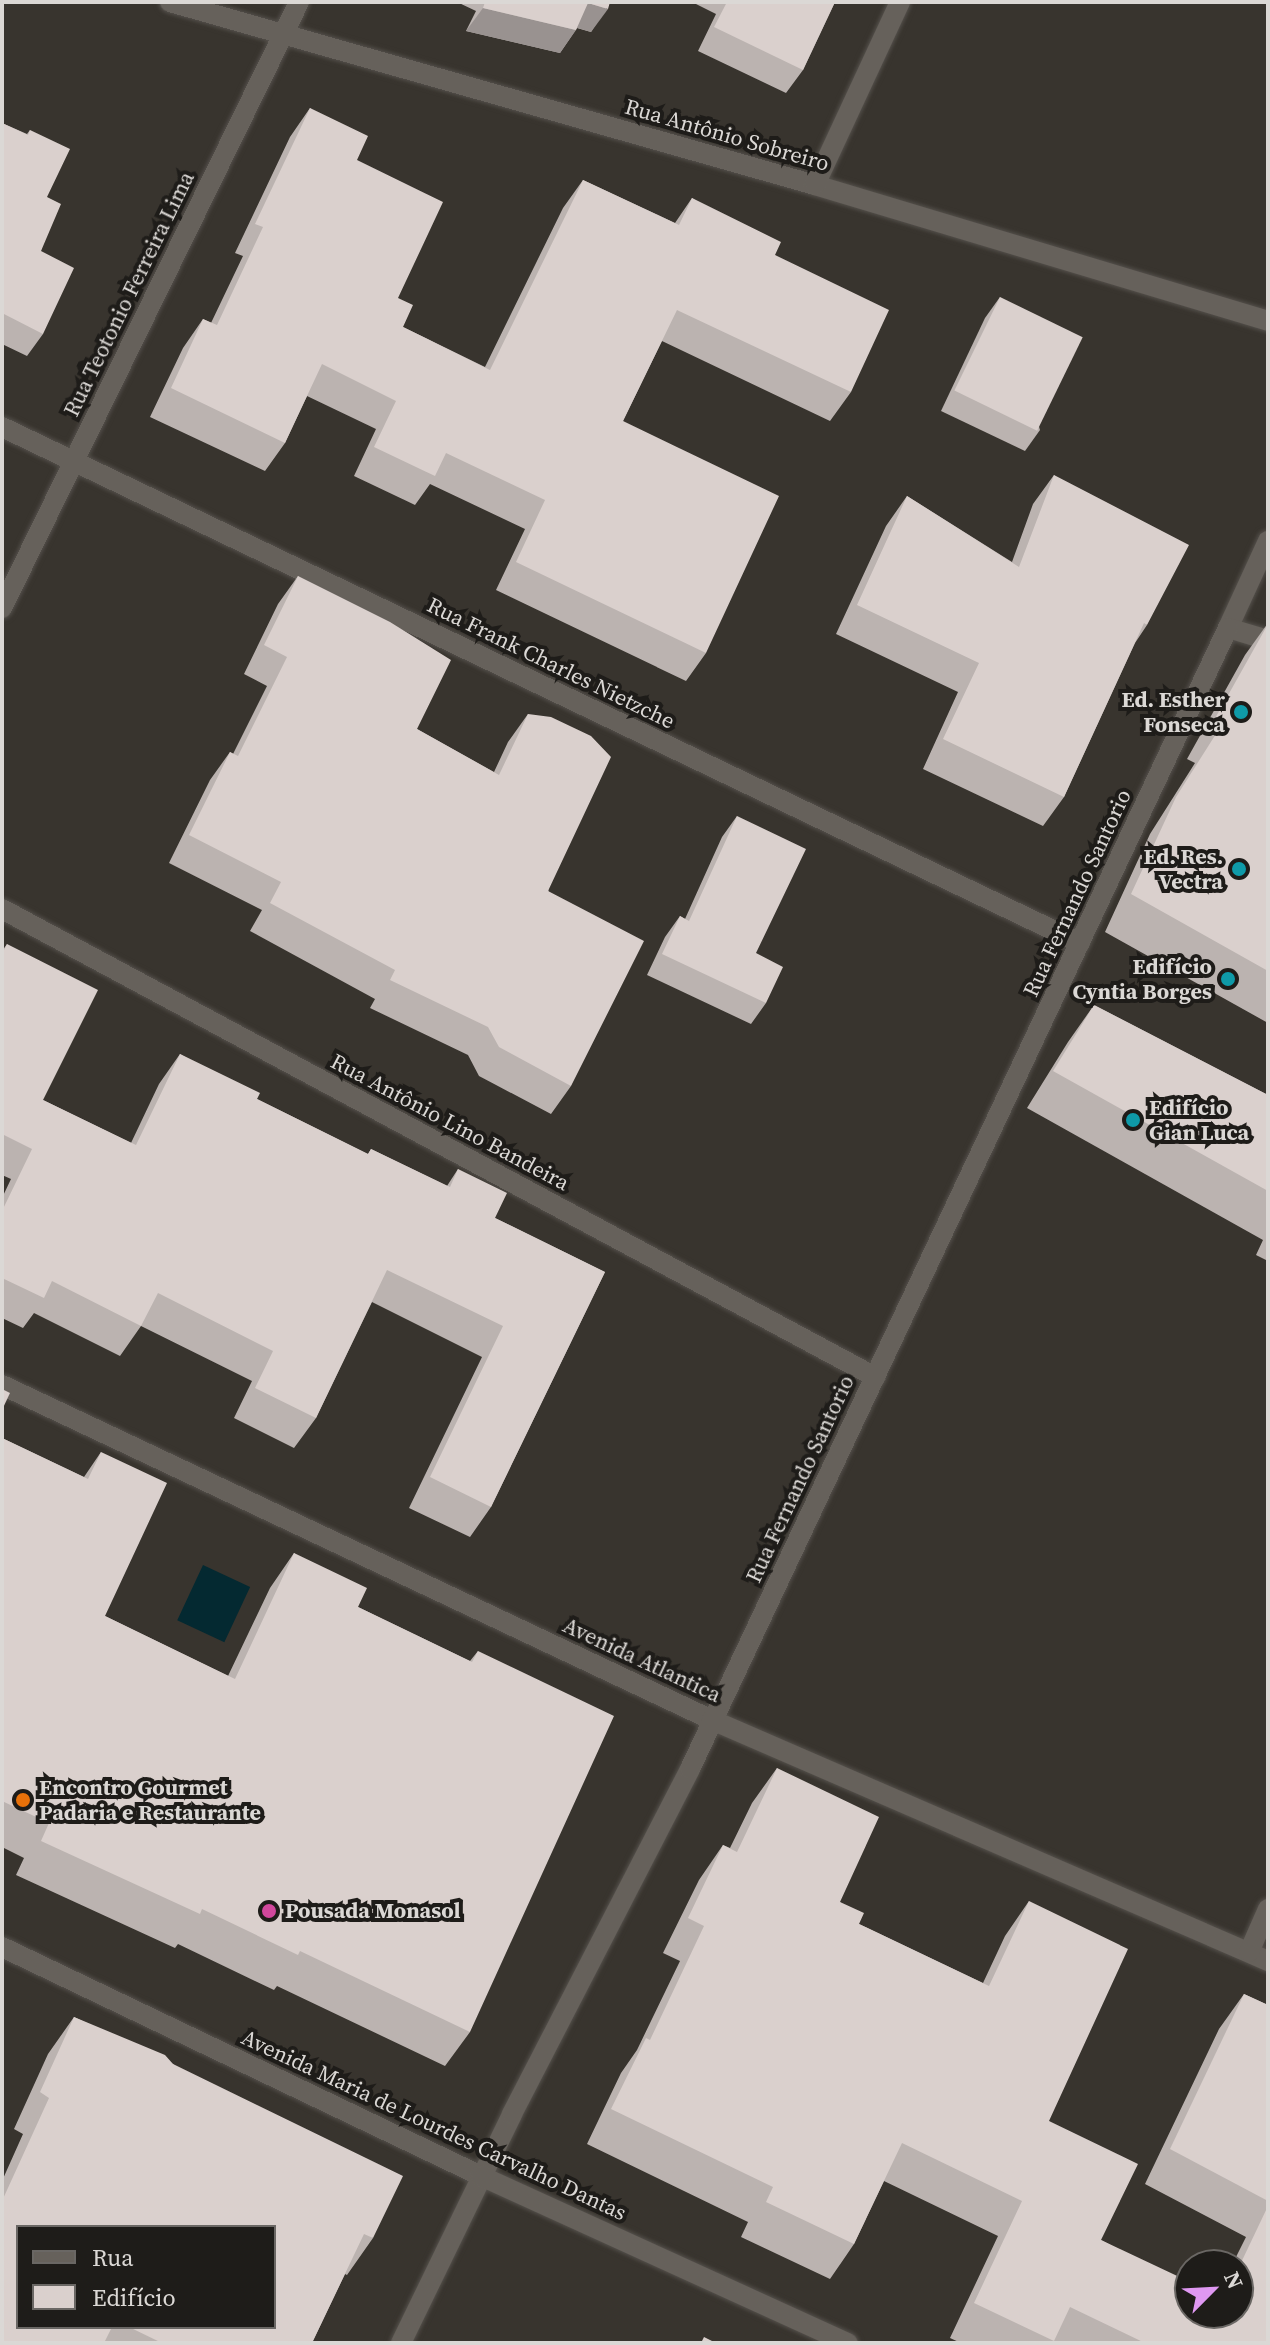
<!DOCTYPE html>
<html>
<head>
<meta charset="utf-8">
<style>
	body { margin:0 }
	#map { position:relative; width:1270px; height:2345px; overflow:hidden; background:#38342e; font-family:"Source Serif 4",serif }
	div>[style] { position:absolute }
	.water>* { inset:0; background:#042931; transform-origin:0 0 }
	.roads { filter:drop-shadow(0 0 2px #54504b) drop-shadow(0 0 2px #54504b) }
	.minor>* { height:20px; margin:-10px; padding:0 10px; transform-origin:10px; border-radius:10px; background:#66615b }
	.tertiary>* { height:20px; margin:-10px; padding:0 10px; transform-origin:10px; border-radius:10px; background:#66615b }
	.wall>* { inset:0; background:#bbb3b0 }
	.shaded-wall>* { inset:0; background:#999290 }
	.building>* { inset:0; background:#dad0cd; transform-origin:0 0 }
	.dots>* { width:22px; height:22px; translate:-50% -50%; box-sizing:border-box; border:4px solid #1e1c19; border-radius:50% }
	span { translate:-50% -50%; white-space:nowrap; text-align:center; line-height:1.15; -webkit-text-stroke:8px #1e1c19; paint-order:stroke }
	.street-label { font-size:22px; color:#dbd8d5 }
	.poi-label { font-size:22px; color:#dbd8d5; font-weight:700 }
	.right { translate:-100% -50%; text-align:right }
	.left { translate:0 -50%; text-align:left }
	.frame { position:absolute; inset:0; border:4px solid #dbd8d5; pointer-events:none }
	.legend { position:absolute; left:16px; top:2225px; width:260px; height:104px; box-sizing:border-box; background:#1e1c19; border:2px solid #6a6764; margin:0; padding:10px 14px; list-style:none; font-size:24px; color:#dbd8d5 }
	.legend li { display:flex; align-items:center; gap:16px; height:40px }
	.legend b { width:40px; border:2px solid #6a6764 }
	.north { position:absolute; left:1174px; top:2249px; width:80px; height:80px; box-sizing:border-box; background:#1e1c19; border:2px solid #6a6764; border-radius:50%; rotate:66deg; font-size:22px; font-weight:700; line-height:32px; text-align:center; color:#dbd8d5 }
	.north::after { content:''; display:block; margin:auto; width:28px; height:36px; background:#df98f2; clip-path:polygon(50% 0,100% 100%,50% 72%,0 100%) }
</style>
</head>
<body>
<div id="map">
	<div class="water">
		<i style="left:203px;top:1565px;width:52px;height:61px;rotate:25deg"></i>
	</div>
	<div class="roads">
		<div class="minor">
			<i style="left:170px;top:2px;width:670px;rotate:15.84deg"></i>
			<i style="left:815px;top:185px;width:473px;rotate:16.7deg"></i>
			<i style="left:815px;top:185px;width:202px;rotate:-65.1deg"></i>
			<i style="left:2px;top:427px;width:1195px;rotate:25.58deg"></i>
			<i style="left:1268px;top:541px;width:96px;rotate:114.7deg"></i>
			<i style="left:1228px;top:628px;width:42px;rotate:16.7deg"></i>
			<i style="left:2px;top:608px;width:675px;rotate:-63.89deg"></i>
			<i style="left:2px;top:909px;width:991px;rotate:28.19deg"></i>
			<i style="left:2px;top:1385px;width:785px;rotate:25.26deg"></i>
			<i style="left:712px;top:1720px;width:606px;rotate:23.43deg"></i>
			<i style="left:1249px;top:1952px;width:47px;rotate:-66.2deg"></i>
			<i style="left:401px;top:2343px;width:254px;rotate:-64.1deg"></i>
			<i style="left:512px;top:2114px;width:388px;rotate:-62.7deg"></i>
			<i style="left:690px;top:1769px;width:1261px;rotate:-64.76deg"></i>
		</div>
		<div class="tertiary">
			<i style="left:2px;top:1947px;width:531px;rotate:25.55deg"></i>
			<i style="left:481px;top:2176px;width:403px;rotate:24.5deg"></i>
		</div>
	</div>
	<div class="wall">
		<i style="clip-path:polygon(457px 2px,610px 2px,591px 32px,577px 28px,560px 53px,466px 31px,476px 11px)"></i>
		<i style="clip-path:polygon(692px 2px,835px 2px,803px 70px,786px 93px,698px 51px,716px 14px)"></i>
		<i style="clip-path:polygon(310px 108px,357px 160px,398px 298px,403px 327px,485px 367px,563px 208px,583px 180px,675px 223px,692px 198px,775px 255px,851px 392px,830px 421px,662px 341px,623px 421px,706px 653px,686px 681px,496px 590px,525px 529px,430px 484px,415px 505px,354px 476px,376px 429px,307px 396px,285px 443px,265px 471px,150px 417px,183px 348px,203px 319px,211px 323px,243px 256px,235px 253px,290px 137px)"></i>
		<i style="clip-path:polygon(2px 123px,27px 134px,30px 130px,47px 197px,41px 251px,43px 334px,27px 356px,2px 344px)"></i>
		<i style="clip-path:polygon(1000px 297px,1040px 430px,1025px 451px,941px 411px,985px 318px)"></i>
		<i style="clip-path:polygon(1054px 475px,1147px 625px,1135px 643px,1064px 797px,1043px 826px,923px 769px,958px 692px,836px 634px,886px 526px,907px 496px,1012px 562px,1033px 504px)"></i>
		<i style="clip-path:polygon(298px 576px,417px 729px,494px 772px,508px 742px,528px 714px,571px 1086px,551px 1114px,479px 1076px,468px 1055px,370px 1008px,375px 999px,250px 931px,262px 910px,169px 863px,210px 780px,230px 752px,233px 754px,267px 686px,244px 674px,278px 604px)"></i>
		<i style="clip-path:polygon(1268px 623px,1268px 1023px,1105px 932px,1150px 834px,1195px 763px,1187px 759px,1245px 655px)"></i>
		<i style="clip-path:polygon(737px 816px,756px 953px,766px 1003px,751px 1024px,647px 975px,665px 937px,680px 916px,685px 919px,722px 837px)"></i>
		<i style="clip-path:polygon(7px 944px,43px 1100px,131px 1143px,159px 1084px,180px 1054px,257px 1099px,368px 1154px,371px 1149px,447px 1186px,458px 1169px,495px 1218px,605px 1272px,491px 1507px,470px 1537px,409px 1508px,482px 1357px,372px 1302px,316px 1418px,294px 1448px,234px 1418px,252px 1381px,141px 1326px,120px 1356px,34px 1313px,23px 1328px,2px 1318px,2px 1198px,11px 1179px,2px 1175px,2px 951px)"></i>
		<i style="clip-path:polygon(1094px 1005px,1268px 1095px,1268px 1261px,1256px 1255px,1263px 1240px,1027px 1108px,1068px 1042px)"></i>
		<i style="clip-path:polygon(2px 1438px,84px 1477px,101px 1452px,105px 1616px,228px 1676px,270px 1588px,294px 1553px,358px 1607px,470px 1661px,478px 1651px,470px 2032px,445px 2066px,277px 1986px,274px 1990px,178px 1944px,175px 1948px,16px 1875px,24px 1858px,2px 1847px)"></i>
		<i style="clip-path:polygon(777px 1768px,840px 1902px,859px 1924px,983px 1983px,1005px 1936px,1029px 1901px,1049px 2121px,1101px 2240px,1238px 2313px,1238px 2265px,1232px 2265px,1246px 2237px,1145px 2184px,1219px 2029px,1244px 1994px,1268px 2005px,1268px 2343px,961px 2343px,950px 2338px,998px 2236px,884px 2181px,854px 2244px,830px 2279px,741px 2237px,748px 2222px,587px 2144px,621px 2073px,637px 2050px,680px 1961px,663px 1953px,699px 1880px,723px 1845px,730px 1848px,752px 1803px)"></i>
		<i style="clip-path:polygon(evenodd,74px 2017px,173px 2064px,373px 2238px,347px 2275px,345px 2274px,312px 2343px,2px 2343px,2px 2181px,23px 2134px,14px 2129px,48px 2054px,74px 2017px,274px 2227px,274px 2327px,18px 2327px,274px 2227px)"></i>
	</div>
	<div class="shaded-wall">
		<i style="clip-path:polygon(588px 3px,608px 9px,591px 32px,571px 26px)"></i>
		<i style="clip-path:polygon(483px 8px,576px 30px,560px 53px,466px 31px)"></i>
	</div>
	<div class="building">
		<i style="clip-path:polygon(485px 2px,610px 2px,608px 9px,588px 3px,576px 30px,483px 8px)"></i>
		<i style="clip-path:polygon(727px 2px,835px 2px,803px 70px,714px 27px)"></i>
		<i style="clip-path:polygon(310px 108px,368px 136px,357px 160px,443px 202px,398px 298px,413px 305px,403px 327px,490px 370px,583px 180px,679px 225px,692px 198px,781px 242px,775px 255px,889px 310px,851px 392px,677px 310px,623px 421px,779px 496px,706px 653px,516px 562px,545px 500px,446px 453px,435px 476px,374px 447px,396px 401px,322px 364px,285px 443px,171px 388px,203px 319px,217px 325px,263px 227px,255px 224px)"></i>
		<i style="clip-path:polygon(2px 123px,28px 135px,30px 130px,70px 149px,47px 197px,61px 204px,41px 251px,74px 268px,43px 334px,2px 313px)"></i>
		<i style="left:1000px;top:297px;width:92px;height:104px;rotate:26deg"></i>
		<i style="clip-path:polygon(1054px 475px,1189px 545px,1147px 625px,1144px 623px,1064px 797px,943px 739px,979px 663px,857px 605px,907px 496px,1019px 567px)"></i>
		<i style="clip-path:polygon(298px 576px,390px 622px,451px 660px,417px 729px,499px 775px,528px 714px,551px 717px,591px 736px,611px 757px,548px 891px,644px 941px,571px 1086px,499px 1047px,488px 1027px,390px 980px,395px 970px,270px 903px,281px 882px,189px 835px,230px 752px,238px 756px,287px 657px,264px 645px)"></i>
		<i style="clip-path:polygon(1268px 624px,1268px 971px,1131px 894px,1176px 797px,1221px 726px,1213px 722px)"></i>
		<i style="clip-path:polygon(737px 816px,806px 849px,756px 953px,783px 967px,766px 1003px,662px 954px,680px 916px,689px 921px)"></i>
		<i style="clip-path:polygon(7px 944px,98px 990px,43px 1100px,136px 1145px,180px 1054px,260px 1093px,257px 1099px,368px 1154px,371px 1149px,450px 1187px,458px 1169px,507px 1193px,495px 1218px,605px 1272px,491px 1507px,430px 1477px,503px 1326px,387px 1270px,316px 1418px,255px 1388px,273px 1351px,158px 1293px,141px 1326px,52px 1281px,44px 1298px,2px 1278px,2px 1211px,32px 1149px,2px 1134px,2px 954px)"></i>
		<i style="clip-path:polygon(1094px 1005px,1268px 1095px,1268px 1191px,1053px 1071px)"></i>
		<i style="clip-path:polygon(2px 1389px,10px 1393px,2px 1410px)"></i>
		<i style="clip-path:polygon(2px 1438px,88px 1479px,101px 1452px,167px 1483px,105px 1616px,235px 1679px,294px 1553px,367px 1588px,358px 1607px,472px 1662px,478px 1651px,614px 1716px,470px 2032px,300px 1951px,298px 1955px,202px 1909px,200px 1914px,41px 1841px,49px 1823px,2px 1801px)"></i>
		<i style="clip-path:polygon(777px 1768px,879px 1817px,840px 1902px,864px 1913px,859px 1924px,989px 1986px,1029px 1901px,1128px 1949px,1049px 2121px,1138px 2164px,1101px 2240px,1190px 2282px,1190px 2313px,1238px 2313px,1238px 2269px,1268px 2206px,1268px 2343px,1145px 2343px,1070px 2307px,1054px 2341px,974px 2303px,1022px 2201px,902px 2143px,854px 2244px,766px 2202px,773px 2187px,611px 2109px,646px 2038px,650px 2040px,704px 1926px,688px 1918px,723px 1845px,737px 1852px)"></i>
		<i style="clip-path:polygon(1244px 1994px,1268px 2005px,1268px 2201px,1170px 2149px)"></i>
		<i style="clip-path:polygon(74px 2017px,165px 2055px,173px 2064px,403px 2176px,373px 2238px,364px 2234px,312px 2343px,162px 2343px,129px 2327px,274px 2327px,274px 2227px,18px 2227px,18px 2327px,112px 2327px,104px 2343px,2px 2343px,2px 2201px,49px 2098px,40px 2092px)"></i>
		<i style="clip-path:polygon(704px 2337px,716px 2343px,701px 2343px)"></i>
	</div>
	<div class="dots">
		<i style="left:1241px;top:712px;background:#0f9aa8"></i>
		<i style="left:1239px;top:869px;background:#0f9aa8"></i>
		<i style="left:1228px;top:979px;background:#0f9aa8"></i>
		<i style="left:1133px;top:1120px;background:#0f9aa8"></i>
		<i style="left:23px;top:1800px;background:#e8710a"></i>
		<i style="left:269px;top:1911px;background:#d1479c"></i>
	</div>
	<div class="street-label">
		<span style="left:727px;top:135px;rotate:16deg">Rua Antônio Sobreiro</span>
		<span style="left:129px;top:294px;rotate:-64deg">Rua Teotonio Ferreira Lima</span>
		<span style="left:551px;top:663px;rotate:26deg">Rua Frank Charles Nietzche</span>
		<span style="left:1077px;top:893px;rotate:-65deg">Rua Fernando Santorio</span>
		<span style="left:450px;top:1122px;rotate:28deg">Rua Antônio Lino Bandeira</span>
		<span style="left:800px;top:1479px;rotate:-65deg">Rua Fernando Santorio</span>
		<span style="left:642px;top:1660px;rotate:25deg">Avenida Atlantica</span>
		<span style="left:434px;top:2125px;rotate:25deg">Avenida Maria de Lourdes Carvalho Dantas</span>
	</div>
	<div class="poi-label">
		<span class="right" style="left:1225px;top:712px">Ed. Esther<br>Fonseca</span>
		<span class="right" style="left:1223px;top:869px">Ed. Res.<br>Vectra</span>
		<span class="right" style="left:1212px;top:979px">Edifício<br>Cyntia Borges</span>
		<span class="left" style="left:1149px;top:1120px">Edifício<br>Gian Luca</span>
		<span class="left" style="left:39px;top:1800px">Encontro Gourmet<br>Padaria e Restaurante</span>
		<span class="left" style="left:285px;top:1911px">Pousada Monasol</span>
	</div>
	<div class="frame"></div>
	<ul class="legend">
	<li><b style="height:10px;background:#66615b"></b>Rua</li>
	<li><b style="height:22px;background:#dad0cd"></b>Edifício</li>
	</ul>
	<div class="north">N</div>
</div>
</body>
</html>
